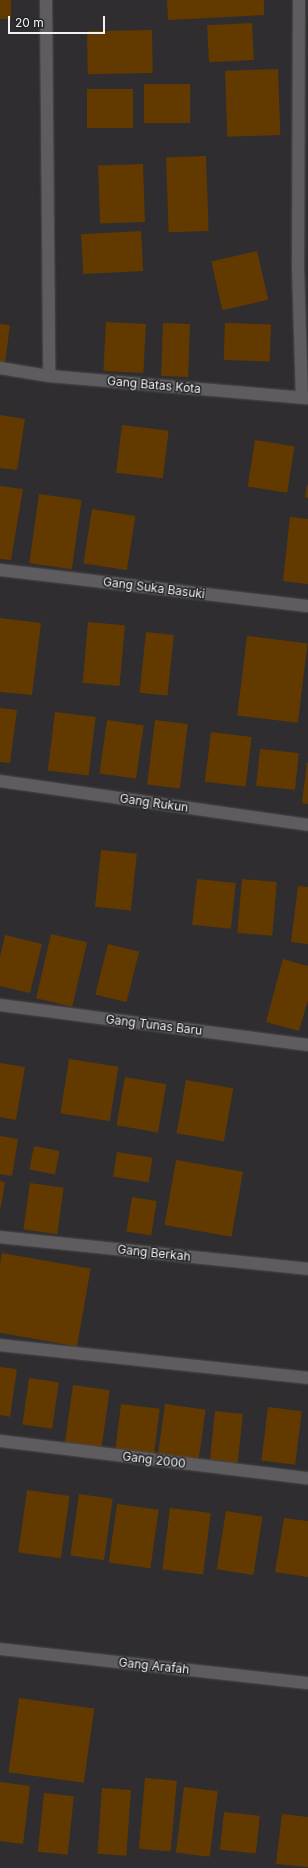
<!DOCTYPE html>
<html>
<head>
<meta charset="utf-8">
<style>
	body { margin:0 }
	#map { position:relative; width:308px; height:1868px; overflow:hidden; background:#2f2d2f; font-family:Inter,sans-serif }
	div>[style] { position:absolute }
	.building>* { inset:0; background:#623a00; transform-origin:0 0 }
	.roads { filter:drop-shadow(0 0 1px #4c4b4c) drop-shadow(0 0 1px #4c4b4c) }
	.street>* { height:12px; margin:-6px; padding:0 6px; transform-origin:6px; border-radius:6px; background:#5e5c5f }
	span { translate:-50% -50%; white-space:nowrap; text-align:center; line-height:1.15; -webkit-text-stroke:3px #252426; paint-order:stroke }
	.street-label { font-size:12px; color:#f2f1f2 }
	.scale { position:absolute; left:8px; top:16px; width:97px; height:18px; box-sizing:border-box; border:2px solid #f2f1f2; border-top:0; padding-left:5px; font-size:12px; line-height:14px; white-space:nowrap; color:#f2f1f2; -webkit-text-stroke:3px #252426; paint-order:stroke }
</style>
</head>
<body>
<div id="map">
	<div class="building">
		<i style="left:0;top:0;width:11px;height:19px"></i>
		<i style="clip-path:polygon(167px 0,264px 0,264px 15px,168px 20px)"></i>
		<i style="left:252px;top:23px;width:37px;height:45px;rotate:87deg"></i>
		<i style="left:152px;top:30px;width:43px;height:65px;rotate:89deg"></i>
		<i style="left:278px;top:69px;width:66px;height:53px;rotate:88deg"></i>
		<i style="left:144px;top:84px;width:46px;height:39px"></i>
		<i style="left:133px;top:89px;width:39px;height:46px;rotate:90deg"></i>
		<i style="left:206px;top:156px;width:75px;height:40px;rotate:88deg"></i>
		<i style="left:143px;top:164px;width:58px;height:45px;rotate:88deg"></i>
		<i style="left:141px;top:231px;width:40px;height:60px;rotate:87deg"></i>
		<i style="left:257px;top:251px;width:50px;height:47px;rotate:77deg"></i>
		<i style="left:106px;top:322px;width:40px;height:49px;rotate:3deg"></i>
		<i style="left:163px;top:323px;width:27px;height:53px;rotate:2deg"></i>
		<i style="left:225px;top:323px;width:46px;height:37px;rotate:2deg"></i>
		<i style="clip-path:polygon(0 324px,10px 325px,5px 363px,0 363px)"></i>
		<i style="clip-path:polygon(0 415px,25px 419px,17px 470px,0 468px)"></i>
		<i style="left:122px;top:425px;width:47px;height:48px;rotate:7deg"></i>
		<i style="left:255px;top:440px;width:40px;height:47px;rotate:9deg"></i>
		<i style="clip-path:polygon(307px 485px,308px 485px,308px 498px,305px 497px)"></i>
		<i style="clip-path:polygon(0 486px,23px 489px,11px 560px,0 559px)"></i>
		<i style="left:39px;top:494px;width:43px;height:70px;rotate:8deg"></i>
		<i style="left:92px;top:509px;width:44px;height:55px;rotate:9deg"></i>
		<i style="clip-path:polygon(290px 517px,308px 519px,308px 584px,283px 581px)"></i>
		<i style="clip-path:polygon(0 618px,41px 623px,32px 695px,0 692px)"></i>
		<i style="left:88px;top:622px;width:37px;height:61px;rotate:5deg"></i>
		<i style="left:146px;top:632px;width:28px;height:61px;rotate:6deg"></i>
		<i style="left:247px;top:636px;width:61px;height:80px;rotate:7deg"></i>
		<i style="clip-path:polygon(0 708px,17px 710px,10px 763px,0 762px)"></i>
		<i style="left:55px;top:712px;width:41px;height:59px;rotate:7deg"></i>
		<i style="left:107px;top:720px;width:37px;height:54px;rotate:8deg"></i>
		<i style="left:155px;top:720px;width:33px;height:65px;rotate:7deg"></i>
		<i style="left:211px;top:732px;width:41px;height:50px;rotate:7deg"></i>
		<i style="left:260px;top:749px;width:39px;height:37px;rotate:6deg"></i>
		<i style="clip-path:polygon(307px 762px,308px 763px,308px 804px,302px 803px)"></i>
		<i style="left:101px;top:850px;width:36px;height:57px;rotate:6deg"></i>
		<i style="left:197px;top:879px;width:39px;height:46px;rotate:6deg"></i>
		<i style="left:242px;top:879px;width:35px;height:54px;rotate:5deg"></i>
		<i style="clip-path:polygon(298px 886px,308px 887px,308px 944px,291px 942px)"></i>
		<i style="left:51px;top:934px;width:37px;height:66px;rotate:13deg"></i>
		<i style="clip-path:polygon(5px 935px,42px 944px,30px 993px,0 986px,0 957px)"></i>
		<i style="left:108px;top:944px;width:32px;height:52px;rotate:14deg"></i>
		<i style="clip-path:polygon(283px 959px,308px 966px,308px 1000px,299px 1031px,266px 1022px)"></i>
		<i style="left:69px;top:1059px;width:50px;height:55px;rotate:9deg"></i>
		<i style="clip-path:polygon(0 1063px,25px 1067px,16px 1120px,0 1117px)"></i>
		<i style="left:125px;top:1077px;width:42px;height:49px;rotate:10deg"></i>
		<i style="left:186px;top:1080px;width:48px;height:54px;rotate:10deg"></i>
		<i style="clip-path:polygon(0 1136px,18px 1139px,12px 1176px,0 1174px)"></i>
		<i style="left:34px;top:1146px;width:26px;height:24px;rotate:11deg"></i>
		<i style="left:117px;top:1152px;width:36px;height:25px;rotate:9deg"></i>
		<i style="left:176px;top:1160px;width:68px;height:66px;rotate:10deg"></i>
		<i style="clip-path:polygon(0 1181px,5px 1182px,1px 1207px,0 1207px)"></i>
		<i style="left:30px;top:1183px;width:34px;height:47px;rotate:8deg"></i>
		<i style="left:132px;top:1197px;width:25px;height:35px;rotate:9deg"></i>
		<i style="left:2px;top:1253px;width:90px;height:79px;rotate:10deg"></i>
		<i style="clip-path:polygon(0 1367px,17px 1369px,10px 1417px,0 1415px)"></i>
		<i style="left:29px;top:1378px;width:30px;height:47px;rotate:8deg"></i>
		<i style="left:73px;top:1385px;width:37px;height:60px;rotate:8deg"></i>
		<i style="left:121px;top:1404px;width:39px;height:47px;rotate:7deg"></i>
		<i style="left:165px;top:1404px;width:41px;height:50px;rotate:8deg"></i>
		<i style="left:268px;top:1407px;width:34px;height:54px;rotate:7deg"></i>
		<i style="left:215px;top:1411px;width:28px;height:49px;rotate:6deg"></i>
		<i style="left:27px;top:1490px;width:43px;height:63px;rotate:8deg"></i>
		<i style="left:79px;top:1494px;width:34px;height:62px;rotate:8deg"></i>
		<i style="left:117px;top:1504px;width:42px;height:59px;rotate:8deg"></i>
		<i style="left:170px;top:1508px;width:41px;height:62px;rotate:7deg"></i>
		<i style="left:226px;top:1511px;width:37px;height:59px;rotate:9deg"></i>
		<i style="clip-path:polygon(284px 1518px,308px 1521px,308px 1577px,275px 1572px)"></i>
		<i style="left:19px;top:1698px;width:76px;height:75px;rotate:8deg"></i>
		<i style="left:145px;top:1778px;width:32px;height:71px;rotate:5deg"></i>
		<i style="clip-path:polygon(0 1782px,30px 1786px,23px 1844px,0 1841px)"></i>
		<i style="left:184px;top:1787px;width:34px;height:66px;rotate:7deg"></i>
		<i style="left:102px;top:1788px;width:29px;height:66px;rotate:4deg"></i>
		<i style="left:44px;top:1793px;width:30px;height:59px;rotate:6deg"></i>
		<i style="left:224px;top:1812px;width:36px;height:38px;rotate:6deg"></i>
		<i style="clip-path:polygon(282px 1814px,308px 1817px,308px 1867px,276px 1864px)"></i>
	</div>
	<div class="roads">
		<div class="street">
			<i style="left:46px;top:0;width:376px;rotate:89.5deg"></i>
			<i style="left:299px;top:0;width:266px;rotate:90.2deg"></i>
			<i style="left:298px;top:266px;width:131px;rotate:88.3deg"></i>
			<i style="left:0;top:368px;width:50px;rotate:9.3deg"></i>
			<i style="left:49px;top:376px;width:260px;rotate:4.9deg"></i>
			<i style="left:0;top:570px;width:310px;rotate:6.7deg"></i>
			<i style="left:0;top:781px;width:311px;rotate:8.1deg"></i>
			<i style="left:0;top:1005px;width:311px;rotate:7.4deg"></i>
			<i style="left:0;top:1237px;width:310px;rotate:5.9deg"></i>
			<i style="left:0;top:1345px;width:310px;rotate:6.1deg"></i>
			<i style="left:0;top:1441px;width:310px;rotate:6.9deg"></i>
			<i style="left:0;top:1649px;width:310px;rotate:6.3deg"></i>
		</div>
	</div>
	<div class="street-label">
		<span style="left:154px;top:385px;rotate:5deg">Gang Batas Kota</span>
		<span style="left:154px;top:588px;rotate:7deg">Gang Suka Basuki</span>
		<span style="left:154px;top:803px;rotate:8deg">Gang Rukun</span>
		<span style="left:154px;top:1025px;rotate:7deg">Gang Tunas Baru</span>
		<span style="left:154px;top:1253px;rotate:6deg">Gang Berkah</span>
		<span style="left:154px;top:1460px;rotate:7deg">Gang 2000</span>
		<span style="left:154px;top:1666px;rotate:6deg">Gang Arafah</span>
	</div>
	<div class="scale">20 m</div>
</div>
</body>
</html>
